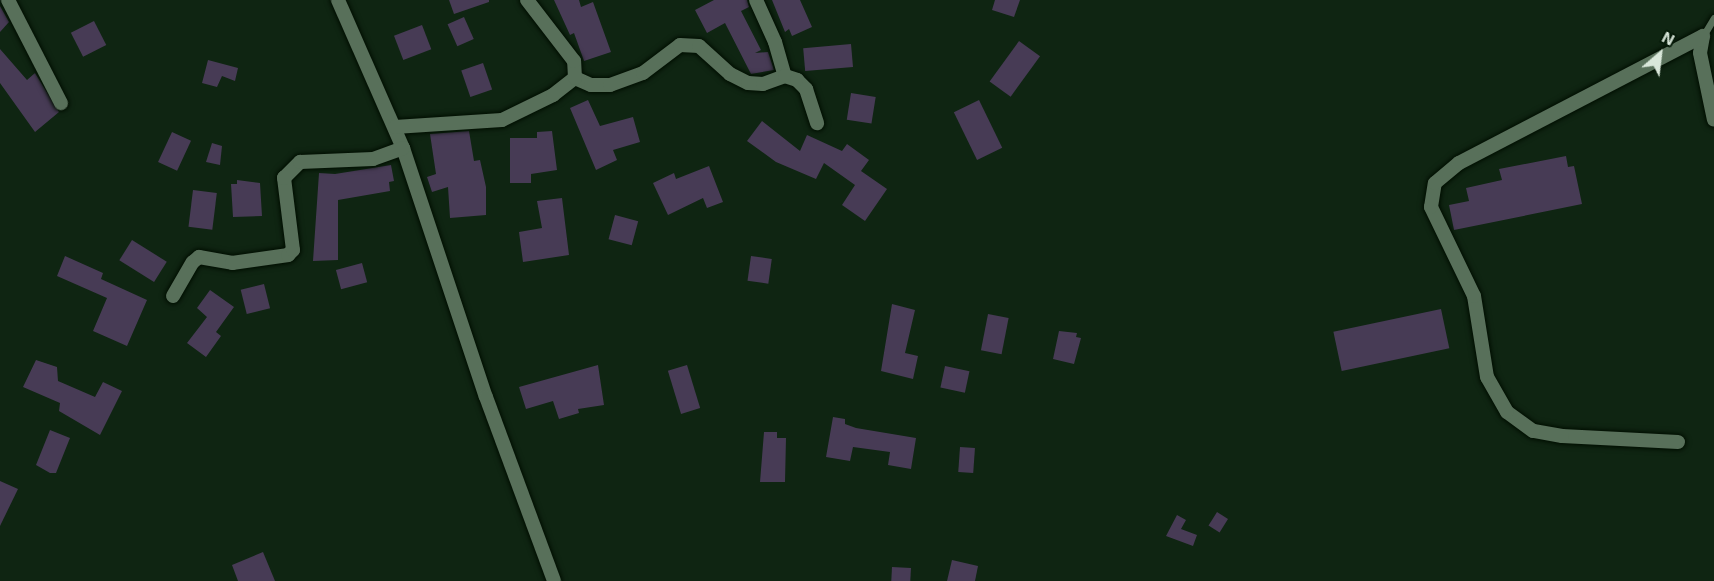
<!DOCTYPE html>
<html>
<head>
<meta charset="utf-8">
<style>
	body { margin:0 }
	#map { position:relative; width:1714px; height:581px; overflow:hidden; background:#0f2512; font-family:"Exo 2",sans-serif }
	div>[style] { position:absolute }
	.building>* { inset:0; background:#473b55; transform-origin:0 0 }
	.roads { filter:drop-shadow(0 0 2px #000e01) drop-shadow(0 0 2px #000e01) }
	.lane>* { height:7px; margin:-3.5px; padding:0 3.5px; transform-origin:3.5px; border-radius:3.5px; background:#58705a }
	.street>* { height:14px; margin:-7px; padding:0 7px; transform-origin:7px; border-radius:7px; background:#58705a }
	span { translate:-50% -50%; white-space:nowrap; text-align:center; line-height:1.15; -webkit-text-stroke:4.5px #061b09; paint-order:stroke }
	.north { position:absolute; left:1630px; top:24px; width:60px; height:60px; -webkit-text-stroke:4px #061b09; paint-order:stroke; rotate:28deg; font-size:16px; font-weight:700; line-height:24px; text-align:center; color:#d9e7da }
	.north::after { content:''; display:block; margin:auto; width:21px; height:27px; background:#d9e7da; clip-path:polygon(50% 0,100% 100%,50% 72%,0 100%) }
</style>
</head>
<body>
<div id="map">
	<div class="building">
		<i style="clip-path:polygon(449px 0,489px 0,489px 2px,454px 14px)"></i>
		<i style="clip-path:polygon(554px 0,579px 0,581px 7px,593px 2px,611px 52px,584px 61px,574px 33px,570px 35px)"></i>
		<i style="clip-path:polygon(714px 0,747px 0,749px 7px,741px 11px,761px 50px,755px 53px,768px 52px,774px 70px,751px 74px,725px 23px,707px 33px,695px 10px)"></i>
		<i style="clip-path:polygon(772px 0,800px 0,812px 27px,792px 36px,789px 29px,785px 32px)"></i>
		<i style="clip-path:polygon(995px 0,1020px 0,1014px 17px,992px 10px)"></i>
		<i style="clip-path:polygon(0 6px,9px 22px,0 32px)"></i>
		<i style="left:464px;top:17px;width:24px;height:18px;rotate:66deg"></i>
		<i style="left:94px;top:21px;width:27px;height:26px;rotate:63deg"></i>
		<i style="left:422px;top:25px;width:26px;height:30px;rotate:69deg"></i>
		<i style="left:1019px;top:41px;width:26px;height:50px;rotate:36deg"></i>
		<i style="left:851px;top:44px;width:23px;height:48px;rotate:85deg"></i>
		<i style="clip-path:polygon(0 49px,27px 80px,35px 73px,59px 112px,35px 132px,0 83px)"></i>
		<i style="clip-path:polygon(208px 60px,238px 68px,235px 81px,222px 76px,217px 87px,202px 83px)"></i>
		<i style="left:483px;top:63px;width:28px;height:23px;rotate:71deg"></i>
		<i style="left:851px;top:93px;width:25px;height:27px;rotate:9deg"></i>
		<i style="clip-path:polygon(588px 100px,600px 126px,633px 117px,640px 142px,613px 150px,617px 160px,596px 170px,570px 108px)"></i>
		<i style="left:979px;top:100px;width:53px;height:28px;rotate:64deg"></i>
		<i style="clip-path:polygon(762px 121px,800px 151px,807px 135px,842px 151px,847px 144px,869px 160px,861px 171px,887px 189px,865px 221px,842px 205px,855px 185px,824px 163px,816px 179px,776px 162px,747px 141px)"></i>
		<i style="clip-path:polygon(469px 131px,474px 161px,480px 160px,486px 187px,486px 215px,450px 218px,448px 187px,432px 192px,427px 177px,436px 174px,430px 134px)"></i>
		<i style="clip-path:polygon(552px 131px,557px 170px,531px 174px,531px 183px,510px 183px,510px 138px,537px 138px,537px 132px)"></i>
		<i style="left:172px;top:132px;width:21px;height:33px;rotate:25deg"></i>
		<i style="clip-path:polygon(212px 143px,222px 146px,220px 165px,206px 162px)"></i>
		<i style="clip-path:polygon(1566px 156px,1568px 167px,1574px 166px,1582px 204px,1454px 230px,1449px 205px,1469px 201px,1466px 188px,1502px 180px,1499px 169px)"></i>
		<i style="clip-path:polygon(391px 165px,394px 181px,389px 182px,390px 191px,338px 200px,338px 260px,313px 261px,319px 173px,335px 174px)"></i>
		<i style="clip-path:polygon(709px 166px,723px 202px,707px 208px,703px 198px,668px 215px,653px 183px,674px 173px,676px 179px)"></i>
		<i style="clip-path:polygon(237px 180px,260px 183px,262px 216px,233px 217px,231px 184px,237px 184px)"></i>
		<i style="left:193px;top:190px;width:24px;height:37px;rotate:7deg"></i>
		<i style="clip-path:polygon(562px 198px,569px 255px,523px 262px,519px 232px,542px 228px,537px 201px)"></i>
		<i style="left:615px;top:215px;width:24px;height:25px;rotate:15deg"></i>
		<i style="left:132px;top:240px;width:41px;height:24px;rotate:32deg"></i>
		<i style="clip-path:polygon(65px 256px,103px 273px,101px 279px,147px 300px,127px 346px,93px 331px,107px 298px,57px 276px)"></i>
		<i style="left:751px;top:256px;width:21px;height:25px;rotate:8deg"></i>
		<i style="left:362px;top:263px;width:20px;height:27px;rotate:75deg"></i>
		<i style="left:264px;top:284px;width:25px;height:24px;rotate:76deg"></i>
		<i style="clip-path:polygon(210px 290px,234px 307px,216px 332px,221px 336px,206px 357px,187px 343px,207px 317px,197px 308px)"></i>
		<i style="clip-path:polygon(892px 304px,915px 310px,905px 353px,918px 356px,913px 379px,881px 371px)"></i>
		<i style="left:1441px;top:309px;width:40px;height:110px;rotate:78deg"></i>
		<i style="left:988px;top:314px;width:21px;height:37px;rotate:11deg"></i>
		<i style="clip-path:polygon(1059px 331px,1077px 333px,1076px 337px,1081px 338px,1074px 364px,1053px 359px)"></i>
		<i style="clip-path:polygon(36px 360px,57px 367px,58px 381px,95px 397px,103px 382px,122px 391px,100px 435px,59px 411px,60px 403px,23px 387px)"></i>
		<i style="clip-path:polygon(598px 365px,604px 405px,578px 409px,579px 413px,559px 419px,553px 401px,526px 409px,519px 387px)"></i>
		<i style="left:687px;top:365px;width:45px;height:20px;rotate:73deg"></i>
		<i style="left:945px;top:366px;width:25px;height:22px;rotate:12deg"></i>
		<i style="clip-path:polygon(833px 417px,845px 419px,845px 424px,856px 428px,916px 438px,911px 469px,888px 465px,890px 452px,853px 447px,850px 461px,826px 457px)"></i>
		<i style="clip-path:polygon(50px 430px,70px 438px,56px 473px,50px 473px,36px 465px)"></i>
		<i style="clip-path:polygon(764px 432px,777px 432px,777px 438px,786px 438px,785px 482px,760px 482px)"></i>
		<i style="left:960px;top:447px;width:15px;height:25px;rotate:4deg"></i>
		<i style="clip-path:polygon(0 481px,18px 489px,0 526px)"></i>
		<i style="left:1217px;top:512px;width:13px;height:16px;rotate:32deg"></i>
		<i style="clip-path:polygon(1177px 515px,1186px 520px,1181px 529px,1197px 535px,1193px 546px,1166px 536px)"></i>
		<i style="clip-path:polygon(263px 552px,275px 581px,238px 581px,232px 565px)"></i>
		<i style="clip-path:polygon(952px 560px,978px 566px,975px 581px,947px 581px)"></i>
		<i style="left:892px;top:567px;width:19px;height:14px;rotate:3deg"></i>
	</div>
	<div class="roads">
		<div class="lane">
			<i style="left:1703px;top:36px;width:21px;rotate:-59deg"></i>
		</div>
		<div class="street">
			<i style="left:8px;top:0;width:116px;rotate:62.8deg"></i>
			<i style="left:338px;top:0;width:162px;rotate:66.3deg"></i>
			<i style="left:403px;top:148px;width:262px;rotate:71.6deg"></i>
			<i style="left:486px;top:397px;width:196px;rotate:69.7deg"></i>
			<i style="left:756px;top:0;width:46px;rotate:65.7deg"></i>
			<i style="left:775px;top:42px;width:35px;rotate:74deg"></i>
			<i style="left:1703px;top:36px;width:17px;rotate:100deg"></i>
			<i style="left:1700px;top:53px;width:68px;rotate:78.2deg"></i>
			<i style="left:575px;top:78px;width:17px;rotate:24deg"></i>
			<i style="left:591px;top:85px;width:19px"></i>
			<i style="left:610px;top:85px;width:35px;rotate:-20deg"></i>
			<i style="left:643px;top:73px;width:46px;rotate:-37.1deg"></i>
			<i style="left:680px;top:45px;width:19px;rotate:3deg"></i>
			<i style="left:699px;top:46px;width:42px;rotate:42.1deg"></i>
			<i style="left:730px;top:74px;width:20px;rotate:27deg"></i>
			<i style="left:748px;top:83px;width:15px;rotate:4deg"></i>
			<i style="left:763px;top:84px;width:23px;rotate:-20deg"></i>
			<i style="left:785px;top:76px;width:13px;rotate:18deg"></i>
			<i style="left:797px;top:80px;width:13px;rotate:45deg"></i>
			<i style="left:806px;top:89px;width:36px;rotate:72deg"></i>
			<i style="left:395px;top:127px;width:107px;rotate:-3.7deg"></i>
			<i style="left:502px;top:120px;width:57px;rotate:-26.1deg"></i>
			<i style="left:553px;top:95px;width:28px;rotate:-38deg"></i>
			<i style="left:575px;top:78px;width:17px;rotate:-93deg"></i>
			<i style="left:574px;top:61px;width:77px;rotate:-127.6deg"></i>
			<i style="left:173px;top:296px;width:39px;rotate:-60deg"></i>
			<i style="left:193px;top:262px;width:8px;rotate:-40deg"></i>
			<i style="left:199px;top:257px;width:34px;rotate:10deg"></i>
			<i style="left:232px;top:263px;width:57px;rotate:-8.1deg"></i>
			<i style="left:288px;top:255px;width:7px;rotate:-45deg"></i>
			<i style="left:293px;top:250px;width:73px;rotate:-97.1deg"></i>
			<i style="left:284px;top:178px;width:23px;rotate:-45deg"></i>
			<i style="left:300px;top:162px;width:73px;rotate:-2.4deg"></i>
			<i style="left:373px;top:159px;width:32px;rotate:-20deg"></i>
			<i style="left:1678px;top:442px;width:116px;rotate:-177deg"></i>
			<i style="left:1562px;top:436px;width:29px;rotate:-170deg"></i>
			<i style="left:1533px;top:431px;width:32px;rotate:-144deg"></i>
			<i style="left:1507px;top:412px;width:40px;rotate:-119.7deg"></i>
			<i style="left:1487px;top:377px;width:82px;rotate:-99.1deg"></i>
			<i style="left:1474px;top:296px;width:99px;rotate:-115.8deg"></i>
			<i style="left:1431px;top:207px;width:24px;rotate:-81deg"></i>
			<i style="left:1435px;top:183px;width:31px;rotate:-40deg"></i>
			<i style="left:1459px;top:163px;width:275px;rotate:-27.5deg"></i>
		</div>
	</div>
	<div class="north">N</div>
</div>
</body>
</html>
